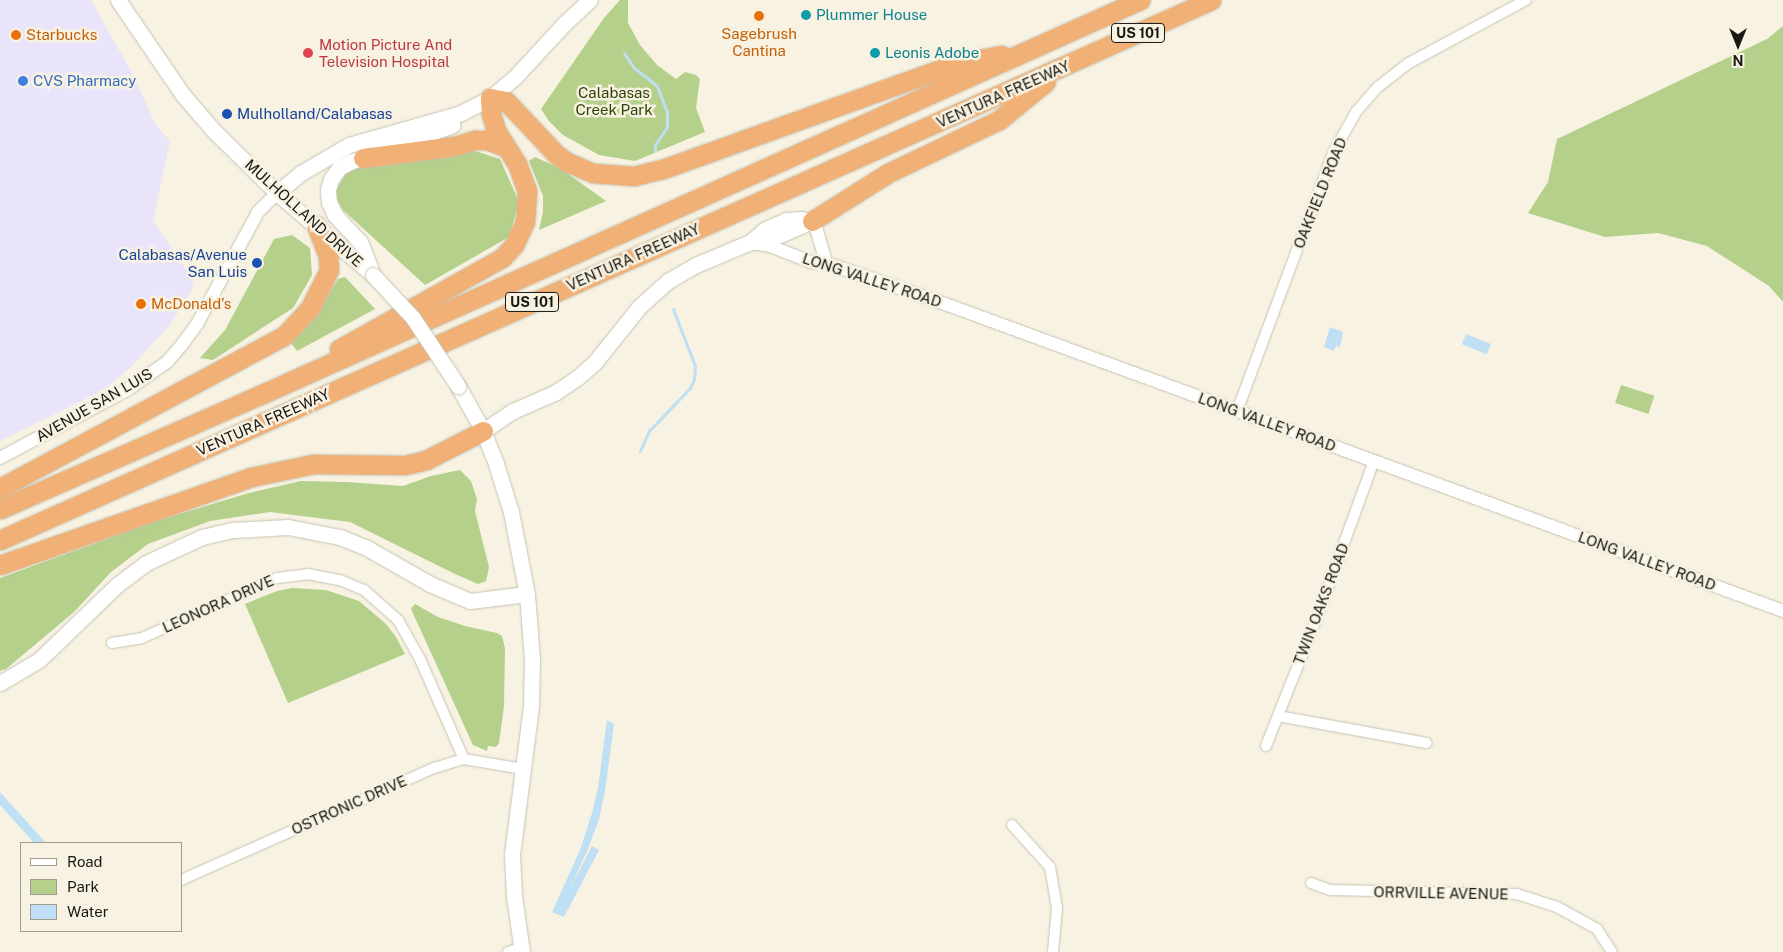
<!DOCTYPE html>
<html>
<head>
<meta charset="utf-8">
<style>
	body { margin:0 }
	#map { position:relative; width:1783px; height:952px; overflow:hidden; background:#f7f2e2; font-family:"Public Sans",sans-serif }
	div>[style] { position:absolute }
	.commercial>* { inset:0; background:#eae4fa }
	.green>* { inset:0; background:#b4d08a; transform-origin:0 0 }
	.water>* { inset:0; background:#bfdff5; transform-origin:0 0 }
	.stream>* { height:3px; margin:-1.5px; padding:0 1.5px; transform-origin:1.5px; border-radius:1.5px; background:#bfdff5 }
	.roads { filter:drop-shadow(0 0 1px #c7c3b3) drop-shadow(0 0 1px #c7c3b3) }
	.minor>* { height:10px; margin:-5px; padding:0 5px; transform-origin:5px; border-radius:5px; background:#fff }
	.tertiary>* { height:12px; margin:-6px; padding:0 6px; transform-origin:6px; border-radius:6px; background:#fff }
	.secondary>* { height:15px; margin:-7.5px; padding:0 7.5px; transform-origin:7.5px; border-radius:7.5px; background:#fff }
	.motorway>* { height:19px; margin:-9.5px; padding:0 9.5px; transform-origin:9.5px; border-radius:9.5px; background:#f1b075 }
	.bridges { filter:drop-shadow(0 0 1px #c7c3b3) drop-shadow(0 0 1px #c7c3b3) }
	.secondary-bridge>* { height:15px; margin:-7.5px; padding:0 7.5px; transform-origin:7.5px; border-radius:7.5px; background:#fff }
	.dots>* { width:14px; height:14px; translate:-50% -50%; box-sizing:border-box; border:2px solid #f7f2e2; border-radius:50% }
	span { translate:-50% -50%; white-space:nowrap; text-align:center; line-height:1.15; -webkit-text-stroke:5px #f7f2e2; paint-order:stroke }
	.shield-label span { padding:1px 4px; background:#f7f2e2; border:1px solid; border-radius:4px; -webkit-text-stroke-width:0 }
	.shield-label { font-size:14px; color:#1a1812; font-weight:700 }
	.culture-label { font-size:15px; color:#0d838f }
	.left { translate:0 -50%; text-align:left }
	.food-label { font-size:15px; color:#c56008 }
	.health-label { font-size:15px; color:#be3a42 }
	.shop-label { font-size:15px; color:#366cbe }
	.park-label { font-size:15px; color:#2f4203 }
	.street-label { font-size:15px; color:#1a1812 }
	.transit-label { font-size:15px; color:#164399 }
	.right { translate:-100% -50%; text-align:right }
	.legend { position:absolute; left:20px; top:842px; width:162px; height:90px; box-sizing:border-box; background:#f7f2e2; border:1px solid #9f9b8f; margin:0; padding:6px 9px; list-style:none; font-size:15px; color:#1a1812 }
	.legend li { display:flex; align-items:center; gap:10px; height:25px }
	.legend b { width:25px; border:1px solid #9f9b8f }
	.north { position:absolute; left:1713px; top:20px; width:50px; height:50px; -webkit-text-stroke:4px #f7f2e2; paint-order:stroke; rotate:180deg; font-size:14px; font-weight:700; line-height:20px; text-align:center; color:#1a1812 }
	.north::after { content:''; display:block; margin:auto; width:18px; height:22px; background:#1a1812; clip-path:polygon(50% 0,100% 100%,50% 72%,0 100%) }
</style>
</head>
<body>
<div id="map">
	<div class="commercial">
		<i style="clip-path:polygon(0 0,91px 0,132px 73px,156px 125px,170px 141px,153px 220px,194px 282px,190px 294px,169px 326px,132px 366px,104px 390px,0 441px)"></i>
	</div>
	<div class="green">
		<i style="clip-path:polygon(620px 0,628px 0,628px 23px,640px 45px,657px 65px,676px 79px,685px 72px,696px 75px,700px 79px,696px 108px,705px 132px,635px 161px,599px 155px,563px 135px,549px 121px,541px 109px,604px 18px)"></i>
		<i style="clip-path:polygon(1783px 26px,1783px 302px,1769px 286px,1707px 246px,1658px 233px,1605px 237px,1528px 213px,1548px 182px,1557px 139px,1767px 39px)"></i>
		<i style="clip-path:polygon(475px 151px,500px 159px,519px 202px,509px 237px,425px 285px,343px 210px,334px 194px,348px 169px,385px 158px,414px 159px)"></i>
		<i style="clip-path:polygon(535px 157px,560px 168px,606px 201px,539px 230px,543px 212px,543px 196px,529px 161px)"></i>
		<i style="clip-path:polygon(292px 235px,310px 248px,312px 275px,293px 308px,213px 360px,200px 358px,225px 330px,274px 239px)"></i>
		<i style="clip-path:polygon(345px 277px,375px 309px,297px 351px,289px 340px,316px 314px,338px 279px)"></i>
		<i style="left:1621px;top:385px;width:35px;height:19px;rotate:18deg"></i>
		<i style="clip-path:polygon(460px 470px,471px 481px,477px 499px,475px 511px,489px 567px,486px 581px,478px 584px,455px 574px,350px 522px,270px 512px,210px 521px,148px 544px,111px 572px,74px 612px,6px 669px,0 671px,0 578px,156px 521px,249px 493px,301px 481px,346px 482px,403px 486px,431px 476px)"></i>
		<i style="clip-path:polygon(292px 588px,326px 590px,359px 601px,386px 624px,396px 637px,405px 654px,288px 703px,245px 604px,277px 591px)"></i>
		<i style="clip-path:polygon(415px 604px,438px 617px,465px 626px,497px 633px,502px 636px,505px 648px,504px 706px,499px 743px,496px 747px,488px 746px,487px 751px,473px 745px,411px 609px)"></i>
	</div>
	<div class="water">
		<i style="clip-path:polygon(1330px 327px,1343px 332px,1340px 347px,1336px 346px,1334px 351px,1324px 347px)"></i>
		<i style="left:1466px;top:334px;width:27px;height:11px;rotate:22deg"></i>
		<i style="clip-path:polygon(607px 720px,614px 724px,605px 791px,599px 819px,588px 849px,570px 889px,592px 846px,599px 850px,564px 917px,552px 912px,580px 850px,592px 813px,598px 788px)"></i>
		<i style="clip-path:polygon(0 792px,46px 843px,34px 843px,0 805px)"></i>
	</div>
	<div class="stream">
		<i style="left:624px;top:53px;width:17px;rotate:57deg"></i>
		<i style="left:633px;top:67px;width:31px;rotate:38deg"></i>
		<i style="left:657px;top:86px;width:28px;rotate:69deg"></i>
		<i style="left:667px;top:112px;width:15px;rotate:90deg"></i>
		<i style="left:667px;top:127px;width:22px;rotate:124deg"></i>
		<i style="left:655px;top:145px;width:6px;rotate:90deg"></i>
		<i style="left:640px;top:451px;width:22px;rotate:-66deg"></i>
		<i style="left:649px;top:431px;width:59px;rotate:-46.4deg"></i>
		<i style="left:690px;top:388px;width:10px;rotate:-66deg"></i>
		<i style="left:694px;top:379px;width:13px;rotate:-86deg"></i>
		<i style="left:695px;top:366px;width:61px;rotate:-111.1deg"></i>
	</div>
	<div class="roads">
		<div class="minor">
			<i style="left:1237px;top:411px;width:275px;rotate:-69.6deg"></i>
			<i style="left:1333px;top:153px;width:47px;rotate:-60.7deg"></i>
			<i style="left:1356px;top:112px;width:33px;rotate:-49deg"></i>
			<i style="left:1378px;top:87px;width:39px;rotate:-38deg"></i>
			<i style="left:1409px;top:63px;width:133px;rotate:-28.3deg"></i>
			<i style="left:112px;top:643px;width:30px;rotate:-9deg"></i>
			<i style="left:142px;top:638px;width:148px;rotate:-24deg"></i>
			<i style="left:277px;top:578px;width:31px;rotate:-7deg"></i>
			<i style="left:308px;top:574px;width:33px;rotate:11deg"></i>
			<i style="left:340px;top:580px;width:26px;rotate:23deg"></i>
			<i style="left:364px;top:590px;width:45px;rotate:41.4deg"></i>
			<i style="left:398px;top:620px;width:45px;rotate:60.6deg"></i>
			<i style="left:420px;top:659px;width:109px;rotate:66.3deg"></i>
			<i style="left:1278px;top:716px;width:151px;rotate:10.3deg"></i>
			<i style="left:1266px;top:746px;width:136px;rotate:-68.4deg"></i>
			<i style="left:1316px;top:620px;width:169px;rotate:-70deg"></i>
			<i style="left:1012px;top:825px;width:57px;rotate:47.9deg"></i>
			<i style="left:1050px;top:867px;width:42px;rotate:80.3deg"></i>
			<i style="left:1057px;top:908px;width:44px;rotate:95.2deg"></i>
			<i style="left:181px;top:880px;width:277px;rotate:-23.9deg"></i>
			<i style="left:434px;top:768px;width:31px;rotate:-17deg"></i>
			<i style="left:464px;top:759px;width:60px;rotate:9.6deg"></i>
			<i style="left:1311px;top:883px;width:20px;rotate:20deg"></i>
			<i style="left:1330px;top:890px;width:187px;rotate:1.2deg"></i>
			<i style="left:1517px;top:894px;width:42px;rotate:18deg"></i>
			<i style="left:1557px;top:907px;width:46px;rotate:28.8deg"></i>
			<i style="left:1597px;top:929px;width:27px;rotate:57deg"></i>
			<i style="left:508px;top:952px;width:14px;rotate:-17deg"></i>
		</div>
		<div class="tertiary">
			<i style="left:748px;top:243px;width:21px;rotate:-41deg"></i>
			<i style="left:764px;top:229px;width:24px;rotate:-24deg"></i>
			<i style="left:786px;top:219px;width:16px;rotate:-4deg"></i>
			<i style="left:802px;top:218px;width:10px;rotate:17deg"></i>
			<i style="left:812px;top:221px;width:11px;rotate:63deg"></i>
			<i style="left:817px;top:231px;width:33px;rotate:74deg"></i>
			<i style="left:753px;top:243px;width:17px;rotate:10deg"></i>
			<i style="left:770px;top:246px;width:44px;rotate:21.3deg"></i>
			<i style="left:811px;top:262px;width:15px;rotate:4deg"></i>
			<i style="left:826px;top:263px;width:117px;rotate:18.9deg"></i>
			<i style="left:937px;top:301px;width:901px;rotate:20.12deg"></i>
			<i style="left:0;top:458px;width:144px;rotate:-28.2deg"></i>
			<i style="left:127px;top:390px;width:49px;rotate:-35deg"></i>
			<i style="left:167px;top:362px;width:21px;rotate:-49deg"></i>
			<i style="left:181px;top:346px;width:27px;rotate:-54deg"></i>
			<i style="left:197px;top:324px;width:128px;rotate:-61.4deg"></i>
			<i style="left:258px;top:212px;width:27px;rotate:-45deg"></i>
		</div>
		<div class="secondary">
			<i style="left:118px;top:0;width:115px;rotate:55.6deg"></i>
			<i style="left:183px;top:95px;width:46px;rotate:49.4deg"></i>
			<i style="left:213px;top:130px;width:90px;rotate:44.5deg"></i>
			<i style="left:277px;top:193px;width:126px;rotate:40.5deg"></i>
			<i style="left:277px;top:193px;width:31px;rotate:-40deg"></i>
			<i style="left:301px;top:173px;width:56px;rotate:-30.3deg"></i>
			<i style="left:349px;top:145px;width:116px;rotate:-15.9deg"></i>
			<i style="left:461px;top:113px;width:33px;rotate:-27deg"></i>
			<i style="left:490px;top:98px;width:33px;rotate:-40deg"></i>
			<i style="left:515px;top:77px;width:74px;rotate:-47.2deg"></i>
			<i style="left:565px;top:23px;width:34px;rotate:-43deg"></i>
			<i style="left:371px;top:270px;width:30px;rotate:-111deg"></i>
			<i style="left:360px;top:242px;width:37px;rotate:-133deg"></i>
			<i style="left:335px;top:215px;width:14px;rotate:-115deg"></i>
			<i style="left:329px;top:202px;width:12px;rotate:-95deg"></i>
			<i style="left:328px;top:190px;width:11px;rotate:-75deg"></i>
			<i style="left:331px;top:179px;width:14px;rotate:-54deg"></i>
			<i style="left:339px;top:168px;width:13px;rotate:-29deg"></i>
			<i style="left:350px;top:162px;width:109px;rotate:-19.8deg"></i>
			<i style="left:458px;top:386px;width:51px;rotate:60.9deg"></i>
			<i style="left:483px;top:431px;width:35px;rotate:68deg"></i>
			<i style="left:496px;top:464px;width:50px;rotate:72.6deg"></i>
			<i style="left:511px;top:512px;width:84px;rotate:79deg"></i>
			<i style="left:527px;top:594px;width:65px;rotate:85.6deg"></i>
			<i style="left:532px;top:659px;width:47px;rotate:91.2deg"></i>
			<i style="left:531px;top:706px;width:150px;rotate:97.3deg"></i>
			<i style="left:512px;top:855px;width:41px;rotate:87.2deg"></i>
			<i style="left:514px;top:896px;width:57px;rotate:81.9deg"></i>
			<i style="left:483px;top:431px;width:36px;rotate:-34deg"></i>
			<i style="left:513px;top:411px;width:47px;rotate:-23.8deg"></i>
			<i style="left:556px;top:392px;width:27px;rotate:-34deg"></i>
			<i style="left:578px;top:377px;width:23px;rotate:-41deg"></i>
			<i style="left:595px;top:362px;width:70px;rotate:-51.3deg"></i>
			<i style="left:639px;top:307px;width:39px;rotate:-42deg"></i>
			<i style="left:668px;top:281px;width:34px;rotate:-30deg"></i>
			<i style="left:698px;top:264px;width:54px;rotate:-22.8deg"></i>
			<i style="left:748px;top:243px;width:28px;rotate:-13deg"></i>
			<i style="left:775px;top:237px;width:40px;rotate:-23.4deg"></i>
			<i style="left:0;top:683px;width:45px;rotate:-30.5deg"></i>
			<i style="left:39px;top:660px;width:108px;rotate:-43.9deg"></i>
			<i style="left:117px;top:585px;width:36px;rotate:-37deg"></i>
			<i style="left:146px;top:563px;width:62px;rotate:-24.9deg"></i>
			<i style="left:202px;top:537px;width:32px;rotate:-13deg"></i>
			<i style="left:233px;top:530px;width:55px;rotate:-3.1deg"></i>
			<i style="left:288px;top:527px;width:53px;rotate:10.9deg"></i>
			<i style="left:340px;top:537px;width:29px;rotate:22deg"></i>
			<i style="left:367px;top:548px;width:73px;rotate:29.7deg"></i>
			<i style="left:430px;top:584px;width:43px;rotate:23deg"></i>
			<i style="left:470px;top:601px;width:57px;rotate:-7deg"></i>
		</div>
		<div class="motorway">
			<i style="left:363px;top:158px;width:93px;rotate:-7.4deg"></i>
			<i style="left:455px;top:146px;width:21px;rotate:-17deg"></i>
			<i style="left:475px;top:140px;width:12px"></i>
			<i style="left:487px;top:140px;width:19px;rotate:21deg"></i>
			<i style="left:812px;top:221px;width:90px;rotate:-32.3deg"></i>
			<i style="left:888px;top:173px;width:123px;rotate:-25.5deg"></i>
			<i style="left:999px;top:120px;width:60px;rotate:-39deg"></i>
			<i style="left:339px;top:349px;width:187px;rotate:-29.2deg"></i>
			<i style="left:502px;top:258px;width:18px;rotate:-47deg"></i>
			<i style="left:514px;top:245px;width:26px;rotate:-65deg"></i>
			<i style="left:525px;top:221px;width:30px;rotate:-86deg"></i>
			<i style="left:527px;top:191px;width:29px;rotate:-110deg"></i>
			<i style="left:517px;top:164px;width:40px;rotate:-122deg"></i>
			<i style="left:496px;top:130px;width:17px;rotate:-107deg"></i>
			<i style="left:491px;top:114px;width:16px;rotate:-94deg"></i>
			<i style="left:490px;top:98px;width:16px;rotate:11deg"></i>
			<i style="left:506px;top:101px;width:73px;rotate:46.7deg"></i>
			<i style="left:556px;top:154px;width:14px;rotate:36deg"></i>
			<i style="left:567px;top:162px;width:28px;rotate:23deg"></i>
			<i style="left:593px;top:173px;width:41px;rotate:4.2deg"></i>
			<i style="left:634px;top:176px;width:30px;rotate:-14deg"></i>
			<i style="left:663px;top:169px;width:313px;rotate:-19.8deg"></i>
			<i style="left:958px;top:63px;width:44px;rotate:-10.5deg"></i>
			<i style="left:0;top:488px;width:322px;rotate:-28.2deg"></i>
			<i style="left:284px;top:336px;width:38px;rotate:-47deg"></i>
			<i style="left:310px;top:308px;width:42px;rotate:-63.4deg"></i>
			<i style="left:329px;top:270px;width:14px;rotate:-94deg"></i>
			<i style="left:328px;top:256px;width:33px;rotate:-111deg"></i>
			<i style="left:0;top:509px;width:284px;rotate:-23.7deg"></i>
			<i style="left:260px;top:395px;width:965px;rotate:-24.17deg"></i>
			<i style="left:0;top:540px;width:1326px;rotate:-24.03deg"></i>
			<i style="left:0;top:565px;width:266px;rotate:-19.3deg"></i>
			<i style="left:251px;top:477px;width:63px;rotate:-11.8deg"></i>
			<i style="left:313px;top:464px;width:92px;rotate:0.6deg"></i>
			<i style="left:405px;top:465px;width:22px;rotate:-13deg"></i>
			<i style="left:426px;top:460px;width:64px;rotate:-27deg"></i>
		</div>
	</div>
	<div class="bridges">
		<div class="secondary-bridge">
			<i style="left:373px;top:275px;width:59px;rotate:47.1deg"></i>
			<i style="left:413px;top:318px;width:82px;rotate:56.5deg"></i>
		</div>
	</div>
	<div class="dots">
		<i style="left:806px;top:15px;background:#0f9aa8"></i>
		<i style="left:759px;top:16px;background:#e8710a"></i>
		<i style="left:16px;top:35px;background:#e8710a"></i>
		<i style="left:308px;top:53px;background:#e0444e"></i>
		<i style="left:875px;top:53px;background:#0f9aa8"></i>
		<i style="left:23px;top:81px;background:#3f7fe0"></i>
		<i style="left:227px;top:114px;background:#1a4fb4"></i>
		<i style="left:257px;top:263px;background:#1a4fb4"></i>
		<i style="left:141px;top:304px;background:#e8710a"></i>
	</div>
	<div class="shield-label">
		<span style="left:1138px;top:33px">US 101</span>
		<span style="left:532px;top:302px">US 101</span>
	</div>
	<div class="culture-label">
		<span class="left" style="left:816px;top:15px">Plummer House</span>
		<span class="left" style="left:885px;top:53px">Leonis Adobe</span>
	</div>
	<div class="food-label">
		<span style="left:759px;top:42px">Sagebrush<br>Cantina</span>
		<span class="left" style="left:26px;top:35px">Starbucks</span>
		<span class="left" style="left:151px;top:304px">McDonald's</span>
	</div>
	<div class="health-label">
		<span class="left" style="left:319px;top:53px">Motion Picture And<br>Television Hospital</span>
	</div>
	<div class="shop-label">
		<span class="left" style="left:33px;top:81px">CVS Pharmacy</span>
	</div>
	<div class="park-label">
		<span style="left:614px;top:101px">Calabasas<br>Creek Park</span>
	</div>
	<div class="street-label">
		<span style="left:1003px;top:94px;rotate:-24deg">VENTURA FREEWAY</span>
		<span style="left:1320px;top:193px;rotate:-68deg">OAKFIELD ROAD</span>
		<span style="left:304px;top:213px;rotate:42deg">MULHOLLAND DRIVE</span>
		<span style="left:633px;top:257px;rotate:-24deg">VENTURA FREEWAY</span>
		<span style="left:872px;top:280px;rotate:18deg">LONG VALLEY ROAD</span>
		<span style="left:94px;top:405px;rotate:-30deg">AVENUE SAN LUIS</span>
		<span style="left:263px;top:422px;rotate:-24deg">VENTURA FREEWAY</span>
		<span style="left:1267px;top:422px;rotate:20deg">LONG VALLEY ROAD</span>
		<span style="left:1647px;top:561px;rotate:20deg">LONG VALLEY ROAD</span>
		<span style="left:218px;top:604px;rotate:-24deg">LEONORA DRIVE</span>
		<span style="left:1321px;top:604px;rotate:-69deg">TWIN OAKS ROAD</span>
		<span style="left:349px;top:805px;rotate:-24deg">OSTRONIC DRIVE</span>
		<span style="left:1441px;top:893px;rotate:1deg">ORRVILLE AVENUE</span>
	</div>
	<div class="transit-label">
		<span class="left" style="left:237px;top:114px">Mulholland/Calabasas</span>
		<span class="right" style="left:247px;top:263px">Calabasas/Avenue<br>San Luis</span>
	</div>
	<ul class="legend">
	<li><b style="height:6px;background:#fff"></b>Road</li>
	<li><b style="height:14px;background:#b4d08a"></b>Park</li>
	<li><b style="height:14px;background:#bfdff5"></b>Water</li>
	</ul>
	<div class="north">N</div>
</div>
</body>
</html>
